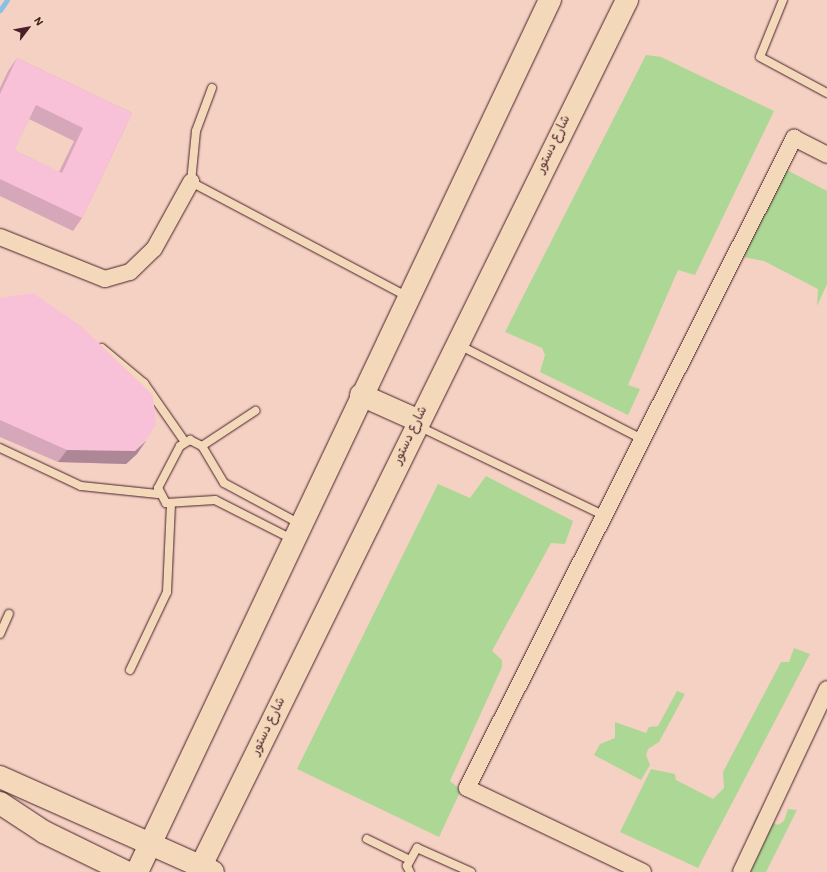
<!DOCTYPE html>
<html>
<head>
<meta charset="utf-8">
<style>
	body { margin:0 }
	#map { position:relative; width:827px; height:872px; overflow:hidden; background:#f5d1c3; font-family:Itim,"Playpen Sans Arabic",sans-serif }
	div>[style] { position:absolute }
	.green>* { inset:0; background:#acd795 }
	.stream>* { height:5px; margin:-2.5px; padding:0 2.5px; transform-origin:2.5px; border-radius:2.5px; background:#88c0e6 }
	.roads { filter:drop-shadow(0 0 1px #4a1f2b) drop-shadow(0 0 1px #4a1f2b) }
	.lane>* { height:8px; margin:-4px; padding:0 4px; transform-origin:4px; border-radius:4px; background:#f3d8ba }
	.street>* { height:16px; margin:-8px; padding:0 8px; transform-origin:8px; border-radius:8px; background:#f3d8ba }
	.secondary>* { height:22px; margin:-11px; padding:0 11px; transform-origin:11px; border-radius:11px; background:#f3d8ba }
	.primary>* { height:22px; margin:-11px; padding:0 11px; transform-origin:11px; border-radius:11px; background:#f3d8ba }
	.wall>* { inset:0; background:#d6a6b9 }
	.shaded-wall>* { inset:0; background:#ae8796 }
	.building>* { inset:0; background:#f9c1d7 }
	span { translate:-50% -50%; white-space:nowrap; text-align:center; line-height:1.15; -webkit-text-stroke:3px #f3d8ba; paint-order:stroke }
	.street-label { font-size:13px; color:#4a1f2b }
	.north { position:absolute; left:8px; top:8px; width:40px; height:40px; -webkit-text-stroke:3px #f3d8ba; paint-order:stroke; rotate:58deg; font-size:11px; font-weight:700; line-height:16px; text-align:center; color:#4a1f2b }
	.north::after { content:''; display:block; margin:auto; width:14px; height:18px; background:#4a1f2b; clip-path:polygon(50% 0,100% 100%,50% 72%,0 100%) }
</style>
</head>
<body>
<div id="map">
	<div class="green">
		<i style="clip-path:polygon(646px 55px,661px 57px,774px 111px,695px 275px,678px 270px,628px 385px,640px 389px,628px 415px,540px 372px,545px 355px,542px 348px,505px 332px)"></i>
		<i style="clip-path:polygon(783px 168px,827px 191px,827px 284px,817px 306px,818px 289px,764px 261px,743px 257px)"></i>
		<i style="clip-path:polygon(486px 476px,573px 521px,565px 544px,551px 543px,492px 651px,502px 660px,502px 667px,450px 781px,461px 790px,439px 837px,297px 769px,438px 484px,470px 498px)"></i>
		<i style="clip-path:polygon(794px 648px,810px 654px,698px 868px,620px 832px,651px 769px,675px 774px,676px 780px,713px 799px,724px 788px,723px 772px,781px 662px,789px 662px)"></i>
		<i style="clip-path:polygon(677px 691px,685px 694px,659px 742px,648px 749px,646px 755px,650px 765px,641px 780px,594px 755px,600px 744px,615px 738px,615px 722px,646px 733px,649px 727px,658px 726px)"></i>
		<i style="clip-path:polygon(788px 809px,797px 810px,766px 872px,734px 872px,757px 815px,778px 825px,784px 821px)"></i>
	</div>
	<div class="stream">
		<i style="left:0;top:10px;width:12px;rotate:-55deg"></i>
	</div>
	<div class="roads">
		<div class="lane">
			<i style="left:783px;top:0;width:61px;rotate:112deg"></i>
			<i style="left:760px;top:57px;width:76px;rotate:28.2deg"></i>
			<i style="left:212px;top:88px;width:46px;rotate:110.4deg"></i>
			<i style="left:196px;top:131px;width:51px;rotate:95.6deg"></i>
			<i style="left:191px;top:182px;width:246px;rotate:27.9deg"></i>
			<i style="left:459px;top:345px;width:206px;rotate:27.2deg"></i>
			<i style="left:102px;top:348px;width:55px;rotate:39.8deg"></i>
			<i style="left:144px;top:383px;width:72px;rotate:55.2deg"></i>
			<i style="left:418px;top:426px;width:205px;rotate:25.7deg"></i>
			<i style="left:202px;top:446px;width:64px;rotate:-33.4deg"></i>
			<i style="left:0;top:448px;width:89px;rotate:25.1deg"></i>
			<i style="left:81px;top:486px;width:77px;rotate:5.9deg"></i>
			<i style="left:292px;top:539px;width:86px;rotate:-153.1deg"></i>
			<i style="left:215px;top:500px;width:49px;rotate:176.5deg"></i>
			<i style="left:166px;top:503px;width:17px;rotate:-118deg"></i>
			<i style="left:158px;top:488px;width:47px;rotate:-62.4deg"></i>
			<i style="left:180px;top:446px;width:12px;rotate:-31deg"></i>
			<i style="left:190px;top:440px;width:13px;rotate:27deg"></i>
			<i style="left:202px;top:446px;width:43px;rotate:59.3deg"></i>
			<i style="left:224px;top:483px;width:86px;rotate:28.3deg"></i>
			<i style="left:0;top:634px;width:22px;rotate:-66deg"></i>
			<i style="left:130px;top:670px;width:86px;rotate:-64.6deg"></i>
			<i style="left:167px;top:592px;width:87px;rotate:-87.4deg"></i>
			<i style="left:367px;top:839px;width:48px;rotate:26deg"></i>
			<i style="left:410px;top:872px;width:7px;rotate:-117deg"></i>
			<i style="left:407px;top:866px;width:21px;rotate:-61deg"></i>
			<i style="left:417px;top:848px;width:59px;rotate:24deg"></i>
		</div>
		<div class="street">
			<i style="left:0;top:237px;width:113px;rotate:21.8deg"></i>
			<i style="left:105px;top:279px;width:26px;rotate:-16deg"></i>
			<i style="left:130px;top:272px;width:33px;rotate:-44deg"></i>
			<i style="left:154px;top:249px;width:77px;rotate:-61.1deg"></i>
			<i style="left:643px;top:872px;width:195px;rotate:-154.5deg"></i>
			<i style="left:467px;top:788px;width:728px;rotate:-63.29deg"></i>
			<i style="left:794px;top:138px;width:37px;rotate:27deg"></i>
			<i style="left:741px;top:872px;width:202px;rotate:-64.8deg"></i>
		</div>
		<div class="secondary">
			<i style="left:0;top:777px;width:233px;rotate:24deg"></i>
			<i style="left:0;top:803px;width:53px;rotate:33.4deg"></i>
			<i style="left:44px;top:832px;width:91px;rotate:26deg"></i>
		</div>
		<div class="primary">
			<i style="left:361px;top:395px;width:61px;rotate:24.1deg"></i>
			<i style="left:137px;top:872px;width:965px;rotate:-64.66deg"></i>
			<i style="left:198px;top:872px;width:972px;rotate:-63.8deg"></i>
		</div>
	</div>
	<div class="wall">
		<i style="clip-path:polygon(evenodd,17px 58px,132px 113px,82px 218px,73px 231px,0 196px,0 88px,8px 71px,17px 58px,29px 119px,74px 141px,59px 172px,14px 150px,29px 119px)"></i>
		<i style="clip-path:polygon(0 298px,137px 454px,126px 464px,58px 462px,0 437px)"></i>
	</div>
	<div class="shaded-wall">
		<i style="clip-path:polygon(146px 441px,137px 454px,126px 464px,58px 462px,67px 450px)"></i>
	</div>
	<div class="building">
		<i style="clip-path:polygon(evenodd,17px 58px,132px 113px,82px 218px,0 179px,0 94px,17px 58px,36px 105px,83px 128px,62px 173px,14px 150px,36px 105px)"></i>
		<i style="clip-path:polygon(33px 293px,81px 326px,153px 395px,156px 424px,146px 441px,135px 451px,67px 450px,0 420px,0 298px)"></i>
	</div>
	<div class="street-label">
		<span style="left:553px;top:144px;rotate:-64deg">شارع دستور</span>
		<span style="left:410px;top:435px;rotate:-64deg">شارع دستور</span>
		<span style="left:268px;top:726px;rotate:-64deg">شارع دستور</span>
	</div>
	<div class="north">N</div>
</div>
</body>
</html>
